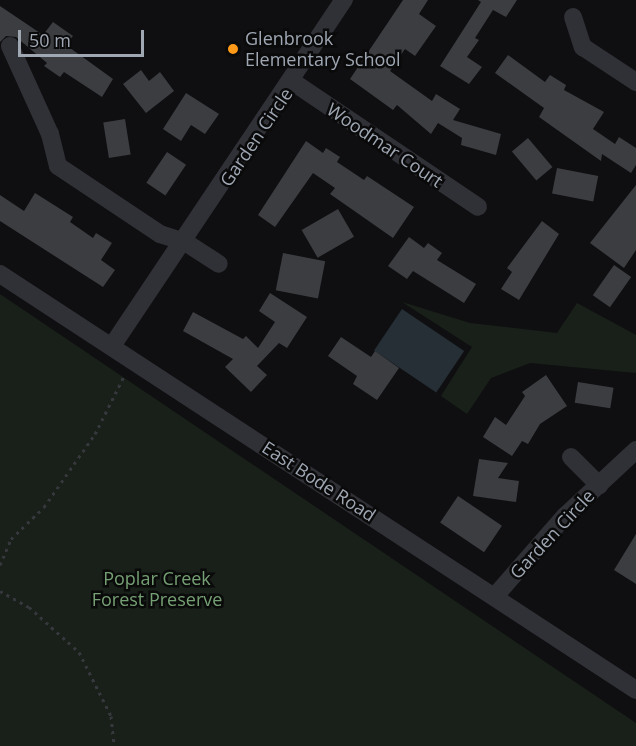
<!DOCTYPE html>
<html>
<head>
<meta charset="utf-8">
<style>
	body { margin:0 }
	#map { position:relative; width:636px; height:746px; overflow:hidden; background:#0f0f11; font-family:"Open Sans",sans-serif }
	div>[style] { position:absolute }
	.green>* { inset:0; background:#192019 }
	.water>* { inset:0; background:#252f35; transform-origin:0 0 }
	.building>* { inset:0; background:#3b3d41; transform-origin:0 0 }
	.path>* { height:3px; margin-top:-1.5px; transform-origin:0; background:repeating-linear-gradient(90deg,#36383d 0 3px,transparent 0 7.5px) }
	.minor>* { height:18px; margin:-9px; padding:0 9px; transform-origin:9px; border-radius:9px; background:#303136 }
	.dots>* { width:16px; height:16px; translate:-50% -50%; box-sizing:border-box; border:3px solid #0a0a0b; border-radius:50% }
	span { translate:-50% -50%; white-space:nowrap; text-align:center; line-height:1.15; -webkit-text-stroke:5px #0a0a0b; paint-order:stroke }
	.poi-label { font-size:18px; color:#9fa7b3 }
	.left { translate:0 -50%; text-align:left }
	.street-label { font-size:18px; color:#9fa7b3 }
	.park-label { font-size:18px; color:#75a073 }
	.scale { position:absolute; left:18px; top:30px; width:126px; height:27px; box-sizing:border-box; border:3px solid #9fa7b3; border-top:0; padding-left:8px; font-size:18px; line-height:21px; white-space:nowrap; color:#9fa7b3; -webkit-text-stroke:4px #0a0a0b; paint-order:stroke }
</style>
</head>
<body>
<div id="map">
	<div class="green">
		<i style="clip-path:polygon(0 294px,636px 723px,636px 746px,0 746px)"></i>
		<i style="clip-path:polygon(402px 302px,470px 323px,557px 333px,577px 303px,636px 335px,636px 373px,530px 363px,491px 378px,467px 414px,441px 396px,472px 347px)"></i>
	</div>
	<div class="water">
		<i style="left:402px;top:309px;width:75px;height:50px;rotate:34deg"></i>
	</div>
	<div class="building">
		<i style="clip-path:polygon(403px 0,428px 0,419px 14px,436px 26px,415px 56px,405px 49px,390px 71px,432px 101px,436px 94px,460px 109px,453px 120px,501px 134px,496px 155px,461px 145px,462px 138px,438px 123px,431px 134px,397px 105px,393px 110px,350px 79px)"></i>
		<i style="clip-path:polygon(478px 0,517px 0,506px 17px,493px 10px,475px 38px,479px 40px,467px 57px,482px 67px,469px 84px,440px 66px,481px 2px)"></i>
		<i style="clip-path:polygon(0 6px,43px 35px,53px 22px,73px 36px,66px 45px,113px 79px,102px 97px,64px 72px,60px 77px,44px 66px,47px 63px,16px 37px,6px 36px,0 42px)"></i>
		<i style="clip-path:polygon(508px 55px,545px 82px,550px 75px,566px 85px,564px 90px,604px 112px,593px 129px,615px 144px,619px 137px,636px 148px,636px 165px,631px 173px,602px 154px,601px 161px,539px 117px,544px 108px,495px 73px)"></i>
		<i style="clip-path:polygon(141px 70px,149px 81px,160px 72px,174px 91px,146px 113px,123px 84px)"></i>
		<i style="clip-path:polygon(186px 93px,219px 114px,205px 134px,191px 125px,181px 141px,163px 129px)"></i>
		<i style="left:125px;top:119px;width:36px;height:22px;rotate:81deg"></i>
		<i style="left:528px;top:138px;width:38px;height:21px;rotate:50deg"></i>
		<i style="clip-path:polygon(306px 141px,323px 153px,326px 148px,340px 157px,337px 162px,364px 180px,367px 176px,414px 207px,393px 238px,330px 194px,335px 188px,313px 173px,275px 227px,258px 215px)"></i>
		<i style="left:167px;top:152px;width:23px;height:37px;rotate:34deg"></i>
		<i style="left:557px;top:168px;width:42px;height:26px;rotate:11deg"></i>
		<i style="clip-path:polygon(636px 185px,636px 250px,624px 268px,590px 243px)"></i>
		<i style="clip-path:polygon(35px 193px,73px 217px,70px 222px,93px 238px,96px 233px,112px 243px,101px 260px,115px 270px,103px 287px,0 221px,0 195px,24px 211px)"></i>
		<i style="left:338px;top:209px;width:32px;height:42px;rotate:60deg"></i>
		<i style="clip-path:polygon(542px 221px,559px 234px,519px 300px,501px 289px,512px 272px,507px 268px)"></i>
		<i style="clip-path:polygon(409px 237px,424px 248px,428px 243px,442px 253px,437px 260px,476px 284px,464px 303px,413px 271px,407px 279px,388px 266px)"></i>
		<i style="left:283px;top:253px;width:43px;height:38px;rotate:11deg"></i>
		<i style="left:614px;top:265px;width:21px;height:37px;rotate:35deg"></i>
		<i style="clip-path:polygon(270px 293px,307px 317px,287px 348px,279px 343px,257px 366px,267px 375px,251px 392px,225px 367px,233px 359px,183px 331px,193px 312px,243px 339px,246px 336px,258px 348px,275px 322px,259px 311px)"></i>
		<i style="clip-path:polygon(341px 337px,371px 357px,375px 351px,399px 368px,377px 400px,353px 384px,357px 376px,328px 356px)"></i>
		<i style="clip-path:polygon(546px 375px,567px 406px,540px 424px,528px 444px,522px 441px,512px 456px,483px 437px,495px 417px,506px 425px,525px 396px,522px 392px)"></i>
		<i style="left:578px;top:382px;width:36px;height:21px;rotate:9deg"></i>
		<i style="clip-path:polygon(479px 459px,508px 463px,498px 478px,519px 481px,516px 502px,473px 496px)"></i>
		<i style="left:458px;top:496px;width:53px;height:32px;rotate:34deg"></i>
		<i style="clip-path:polygon(636px 534px,636px 584px,614px 570px)"></i>
	</div>
	<div class="path">
		<i style="left:0;top:565px;width:28px;rotate:-67deg"></i>
		<i style="left:11px;top:539px;width:46px;rotate:-44.1deg"></i>
		<i style="left:44px;top:507px;width:89px;rotate:-55.1deg"></i>
		<i style="left:95px;top:434px;width:65px;rotate:-63.4deg"></i>
		<i style="left:0;top:591px;width:33px;rotate:29deg"></i>
		<i style="left:29px;top:607px;width:67px;rotate:42deg"></i>
		<i style="left:79px;top:652px;width:72px;rotate:63.4deg"></i>
		<i style="left:111px;top:716px;width:30px;rotate:84deg"></i>
	</div>
	<div class="minor">
		<i style="left:573px;top:17px;width:32px;rotate:72deg"></i>
		<i style="left:583px;top:47px;width:64px;rotate:33.4deg"></i>
		<i style="left:10px;top:46px;width:97px;rotate:65.6deg"></i>
		<i style="left:50px;top:134px;width:33px;rotate:76deg"></i>
		<i style="left:58px;top:166px;width:123px;rotate:33.7deg"></i>
		<i style="left:160px;top:234px;width:26px;rotate:18deg"></i>
		<i style="left:185px;top:242px;width:40px;rotate:32.9deg"></i>
		<i style="left:293px;top:82px;width:223px;rotate:34deg"></i>
		<i style="left:0;top:274px;width:760px;rotate:33.19deg"></i>
		<i style="left:112px;top:346px;width:417px;rotate:-56.2deg"></i>
		<i style="left:571px;top:457px;width:40px;rotate:45deg"></i>
		<i style="left:496px;top:595px;width:105px;rotate:-48.9deg"></i>
		<i style="left:565px;top:516px;width:97px;rotate:-42.9deg"></i>
	</div>
	<div class="dots">
		<i style="left:233px;top:49px;background:#ff9a18"></i>
	</div>
	<div class="poi-label">
		<span class="left" style="left:245px;top:49px">Glenbrook<br>Elementary School</span>
	</div>
	<div class="street-label">
		<span style="left:256px;top:137px;rotate:-56deg">Garden Circle</span>
		<span style="left:385px;top:145px;rotate:34deg">Woodmar Court</span>
		<span style="left:319px;top:481px;rotate:33deg">East Bode Road</span>
		<span style="left:552px;top:534px;rotate:-47deg">Garden Circle</span>
	</div>
	<div class="park-label">
		<span style="left:157px;top:589px">Poplar Creek<br>Forest Preserve</span>
	</div>
	<div class="scale">50 m</div>
</div>
</body>
</html>
